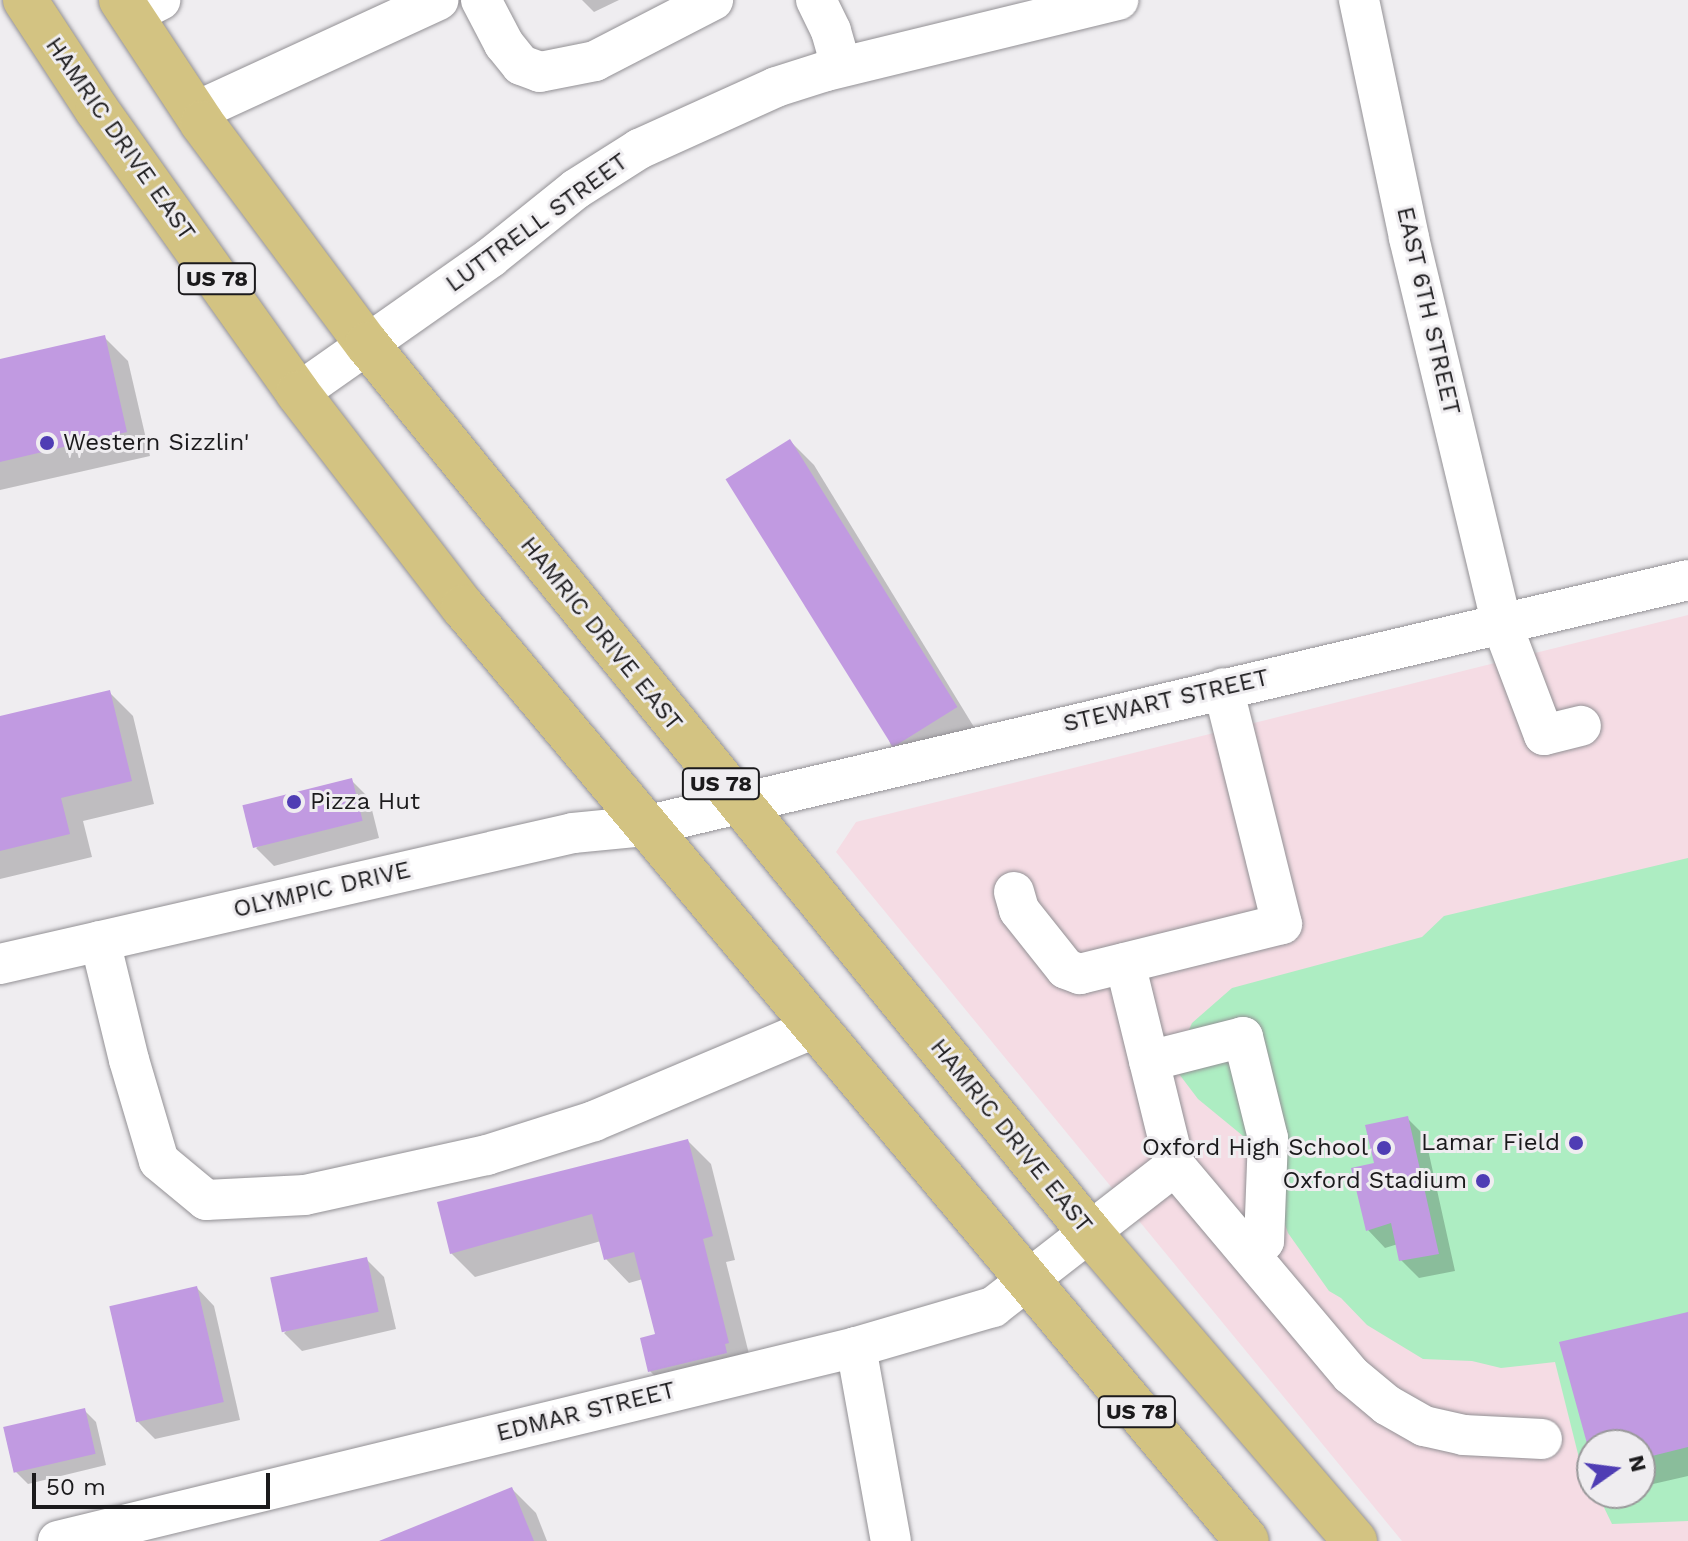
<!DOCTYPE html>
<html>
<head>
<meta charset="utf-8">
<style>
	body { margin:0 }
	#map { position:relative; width:1688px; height:1541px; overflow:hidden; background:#efedf0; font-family:"Work Sans",sans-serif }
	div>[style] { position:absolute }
	.education>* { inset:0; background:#f5dce4 }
	.green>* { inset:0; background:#adedc2 }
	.shadow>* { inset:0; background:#0003 }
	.building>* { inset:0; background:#c19ae1; transform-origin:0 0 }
	.roads { filter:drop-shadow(0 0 2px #939195) drop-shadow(0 0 2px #939195) }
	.minor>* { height:40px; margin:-20px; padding:0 20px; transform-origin:20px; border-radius:20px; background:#fff }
	.major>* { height:44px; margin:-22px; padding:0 22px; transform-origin:22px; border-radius:22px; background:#d3c382 }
	.dots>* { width:22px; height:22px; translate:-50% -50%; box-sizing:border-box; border:4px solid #efedf0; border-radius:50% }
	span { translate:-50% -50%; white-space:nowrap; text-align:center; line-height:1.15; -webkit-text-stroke:6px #efedf0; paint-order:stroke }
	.shield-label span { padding:2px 6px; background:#efedf0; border:2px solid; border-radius:6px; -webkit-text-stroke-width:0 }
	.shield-label { font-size:22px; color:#1b1a1c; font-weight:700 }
	.street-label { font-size:24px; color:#1b1a1c }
	.poi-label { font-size:24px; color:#1b1a1c }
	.left { translate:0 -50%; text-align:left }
	.right { translate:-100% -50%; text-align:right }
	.north { position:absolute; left:1576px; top:1429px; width:80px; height:80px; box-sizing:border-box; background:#efedf0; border:2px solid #9a999b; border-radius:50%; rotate:76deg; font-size:22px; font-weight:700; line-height:32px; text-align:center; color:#1b1a1c }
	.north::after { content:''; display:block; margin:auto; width:28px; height:36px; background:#4f3db4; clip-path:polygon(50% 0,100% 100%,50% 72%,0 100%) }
	.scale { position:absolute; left:32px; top:1473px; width:238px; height:36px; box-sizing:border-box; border:4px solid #1b1a1c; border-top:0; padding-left:10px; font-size:24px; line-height:28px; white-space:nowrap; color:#1b1a1c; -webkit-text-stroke:6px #efedf0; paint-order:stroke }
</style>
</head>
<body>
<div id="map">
	<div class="education">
		<i style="clip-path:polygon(evenodd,1688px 615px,1688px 1541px,1402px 1541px,836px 852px,856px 822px,1688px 615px,1592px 1445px,1640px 1445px,1640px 1493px,1592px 1493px,1592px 1445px)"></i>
	</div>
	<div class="green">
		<i style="clip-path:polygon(1688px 858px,1688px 1521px,1612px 1524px,1597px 1493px,1640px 1493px,1640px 1445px,1592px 1445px,1592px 1484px,1579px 1458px,1555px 1362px,1501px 1368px,1472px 1361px,1423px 1359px,1367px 1325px,1341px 1298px,1329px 1291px,1288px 1233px,1274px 1195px,1281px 1167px,1198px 1099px,1173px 1066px,1192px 1023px,1232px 988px,1422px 937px,1444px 916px)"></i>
	</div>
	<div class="shadow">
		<i style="clip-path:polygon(582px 0,619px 0,594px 12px)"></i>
		<i style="clip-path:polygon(104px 337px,128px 361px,150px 456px,0 490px,0 361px)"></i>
		<i style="clip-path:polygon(790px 441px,814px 465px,977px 732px,915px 770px,891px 746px)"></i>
		<i style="clip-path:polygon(109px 692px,133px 716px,154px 804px,83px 821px,92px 857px,0 879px,0 719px)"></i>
		<i style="clip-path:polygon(351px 780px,369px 798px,379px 838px,274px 866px,256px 848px)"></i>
		<i style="clip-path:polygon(1407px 1118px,1425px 1136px,1455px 1271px,1419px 1278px,1401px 1260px,1398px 1244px,1385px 1248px,1368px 1230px,1377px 1165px)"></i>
		<i style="clip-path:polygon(688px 1141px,711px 1164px,735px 1260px,726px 1262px,752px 1366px,673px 1395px,650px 1371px,657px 1336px,643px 1279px,629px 1283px,606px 1259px,601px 1241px,475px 1277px,451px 1253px)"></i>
		<i style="clip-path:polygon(366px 1259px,384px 1277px,396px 1329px,302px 1351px,284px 1333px)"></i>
		<i style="clip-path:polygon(197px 1288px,214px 1306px,240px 1420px,155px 1439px,137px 1421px)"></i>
		<i style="clip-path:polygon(1688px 1314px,1688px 1476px,1640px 1487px,1640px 1445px,1592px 1445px,1592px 1454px,1562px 1343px)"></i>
		<i style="clip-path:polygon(84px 1410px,96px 1422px,106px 1465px,28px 1484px,16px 1472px)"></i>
		<i style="clip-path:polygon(512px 1489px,536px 1513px,547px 1541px,384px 1541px)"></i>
	</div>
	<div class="building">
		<i style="clip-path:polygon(105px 335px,127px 432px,0 462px,0 359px)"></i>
		<i style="left:790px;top:439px;width:316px;height:76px;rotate:58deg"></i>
		<i style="clip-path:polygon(110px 690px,132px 781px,61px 798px,70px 834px,0 851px,0 716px)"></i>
		<i style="left:352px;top:778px;width:44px;height:113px;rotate:76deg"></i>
		<i style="clip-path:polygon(1408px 1116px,1439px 1254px,1399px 1261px,1391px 1223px,1366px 1231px,1351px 1168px,1374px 1163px,1365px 1125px)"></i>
		<i style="clip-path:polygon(688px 1139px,713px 1236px,703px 1239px,729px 1343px,725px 1344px,727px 1353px,648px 1372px,640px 1338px,655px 1334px,634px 1252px,604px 1260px,592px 1214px,450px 1254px,437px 1202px)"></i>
		<i style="left:367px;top:1257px;width:56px;height:99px;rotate:78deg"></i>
		<i style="left:197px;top:1286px;width:119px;height:90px;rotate:77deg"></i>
		<i style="clip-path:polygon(1688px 1312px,1688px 1447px,1640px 1459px,1640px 1445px,1592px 1445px,1591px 1458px,1559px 1342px)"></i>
		<i style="left:85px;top:1408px;width:47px;height:84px;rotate:77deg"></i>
		<i style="clip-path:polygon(512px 1487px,534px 1541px,379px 1541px)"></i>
	</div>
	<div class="roads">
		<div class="minor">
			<i style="left:481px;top:0;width:50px;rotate:62.4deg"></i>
			<i style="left:504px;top:44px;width:27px;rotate:51deg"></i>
			<i style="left:521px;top:65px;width:20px;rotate:20deg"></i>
			<i style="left:540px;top:72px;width:56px;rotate:-11.3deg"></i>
			<i style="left:595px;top:61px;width:133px;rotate:-27.3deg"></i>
			<i style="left:816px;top:0;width:34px;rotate:64deg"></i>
			<i style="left:831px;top:31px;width:37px;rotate:74deg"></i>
			<i style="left:1359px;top:0;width:243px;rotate:78.1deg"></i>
			<i style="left:1409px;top:238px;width:395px;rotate:76.5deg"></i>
			<i style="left:1501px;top:622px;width:121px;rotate:69.2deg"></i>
			<i style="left:1544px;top:735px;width:38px;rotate:-14deg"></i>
			<i style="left:131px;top:15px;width:33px;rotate:-27deg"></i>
			<i style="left:195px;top:112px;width:268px;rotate:-24.7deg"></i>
			<i style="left:298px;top:393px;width:235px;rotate:-35.1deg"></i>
			<i style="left:490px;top:258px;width:110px;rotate:-38.7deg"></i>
			<i style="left:576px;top:189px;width:75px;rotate:-32.4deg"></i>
			<i style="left:639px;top:149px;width:150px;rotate:-24.3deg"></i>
			<i style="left:776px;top:87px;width:52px;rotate:-17.7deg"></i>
			<i style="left:826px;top:71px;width:301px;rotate:-13.7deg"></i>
			<i style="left:1014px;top:892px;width:19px;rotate:74deg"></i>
			<i style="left:1019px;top:910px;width:75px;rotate:51.5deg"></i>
			<i style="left:1066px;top:969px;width:15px;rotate:20deg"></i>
			<i style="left:1080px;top:974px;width:208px;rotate:-13.9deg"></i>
			<i style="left:1282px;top:924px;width:243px;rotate:-104deg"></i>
			<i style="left:100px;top:941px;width:122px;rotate:76.3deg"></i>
			<i style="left:129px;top:1060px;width:105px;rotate:73.5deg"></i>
			<i style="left:159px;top:1161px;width:61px;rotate:39.7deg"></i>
			<i style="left:206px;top:1200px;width:99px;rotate:-2.9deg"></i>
			<i style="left:305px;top:1195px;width:186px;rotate:-12.4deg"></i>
			<i style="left:487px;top:1155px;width:112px;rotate:-17.6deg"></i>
			<i style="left:594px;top:1121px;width:239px;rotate:-22.9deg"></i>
			<i style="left:1125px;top:963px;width:209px;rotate:76.2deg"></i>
			<i style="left:1175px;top:1166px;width:273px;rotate:49.9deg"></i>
			<i style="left:1351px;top:1375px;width:47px;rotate:39.8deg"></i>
			<i style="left:1387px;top:1405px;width:43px;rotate:29.6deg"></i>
			<i style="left:1424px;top:1426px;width:41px;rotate:12.7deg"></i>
			<i style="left:1464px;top:1435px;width:78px;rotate:2.9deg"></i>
			<i style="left:0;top:964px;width:588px;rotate:-12.88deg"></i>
			<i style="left:573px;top:833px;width:72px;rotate:-5.6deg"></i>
			<i style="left:645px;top:826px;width:1072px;rotate:-13.27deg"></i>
			<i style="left:1149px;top:1061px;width:97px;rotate:-14.3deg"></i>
			<i style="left:1243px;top:1037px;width:104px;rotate:76.1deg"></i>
			<i style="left:1268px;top:1138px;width:103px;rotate:92.2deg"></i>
			<i style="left:1264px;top:1241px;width:19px;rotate:137deg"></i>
			<i style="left:856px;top:1347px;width:197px;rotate:79.8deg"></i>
			<i style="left:58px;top:1541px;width:821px;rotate:-13.66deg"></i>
			<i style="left:856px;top:1347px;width:143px;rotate:-16.3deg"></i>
			<i style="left:993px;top:1307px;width:230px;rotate:-37.8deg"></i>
		</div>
		<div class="major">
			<i style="left:25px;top:0;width:131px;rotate:56.8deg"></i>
			<i style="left:97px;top:110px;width:347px;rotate:54.6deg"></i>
			<i style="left:298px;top:393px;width:270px;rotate:52.4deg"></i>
			<i style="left:463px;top:607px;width:1219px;rotate:49.99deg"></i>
			<i style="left:121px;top:0;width:147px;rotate:56.6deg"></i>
			<i style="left:202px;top:123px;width:276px;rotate:53.3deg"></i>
			<i style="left:367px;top:344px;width:1147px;rotate:50.87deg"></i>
			<i style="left:1091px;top:1234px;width:405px;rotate:49.3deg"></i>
		</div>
	</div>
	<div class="dots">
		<i style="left:47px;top:443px;background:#4f3db4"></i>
		<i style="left:294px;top:802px;background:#4f3db4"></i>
		<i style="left:1576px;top:1143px;background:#4f3db4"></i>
		<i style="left:1384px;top:1148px;background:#4f3db4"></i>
		<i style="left:1483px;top:1181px;background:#4f3db4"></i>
	</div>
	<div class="shield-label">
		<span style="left:217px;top:279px">US 78</span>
		<span style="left:721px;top:784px">US 78</span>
		<span style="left:1137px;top:1412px">US 78</span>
	</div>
	<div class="street-label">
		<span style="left:120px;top:139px;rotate:55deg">HAMRIC DRIVE EAST</span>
		<span style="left:537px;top:223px;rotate:-36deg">LUTTRELL STREET</span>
		<span style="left:1428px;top:311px;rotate:77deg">EAST 6TH STREET</span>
		<span style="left:601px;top:634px;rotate:51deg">HAMRIC DRIVE EAST</span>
		<span style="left:1166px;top:701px;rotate:-13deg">STEWART STREET</span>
		<span style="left:322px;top:890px;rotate:-13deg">OLYMPIC DRIVE</span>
		<span style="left:1011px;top:1136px;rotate:51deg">HAMRIC DRIVE EAST</span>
		<span style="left:586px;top:1412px;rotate:-14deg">EDMAR STREET</span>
	</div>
	<div class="poi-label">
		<span class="left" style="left:63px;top:443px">Western Sizzlin'</span>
		<span class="left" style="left:310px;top:802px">Pizza Hut</span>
		<span class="right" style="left:1560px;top:1143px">Lamar Field</span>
		<span class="right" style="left:1368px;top:1148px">Oxford High School</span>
		<span class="right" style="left:1467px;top:1181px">Oxford Stadium</span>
	</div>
	<div class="north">N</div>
	<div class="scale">50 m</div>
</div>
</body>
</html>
